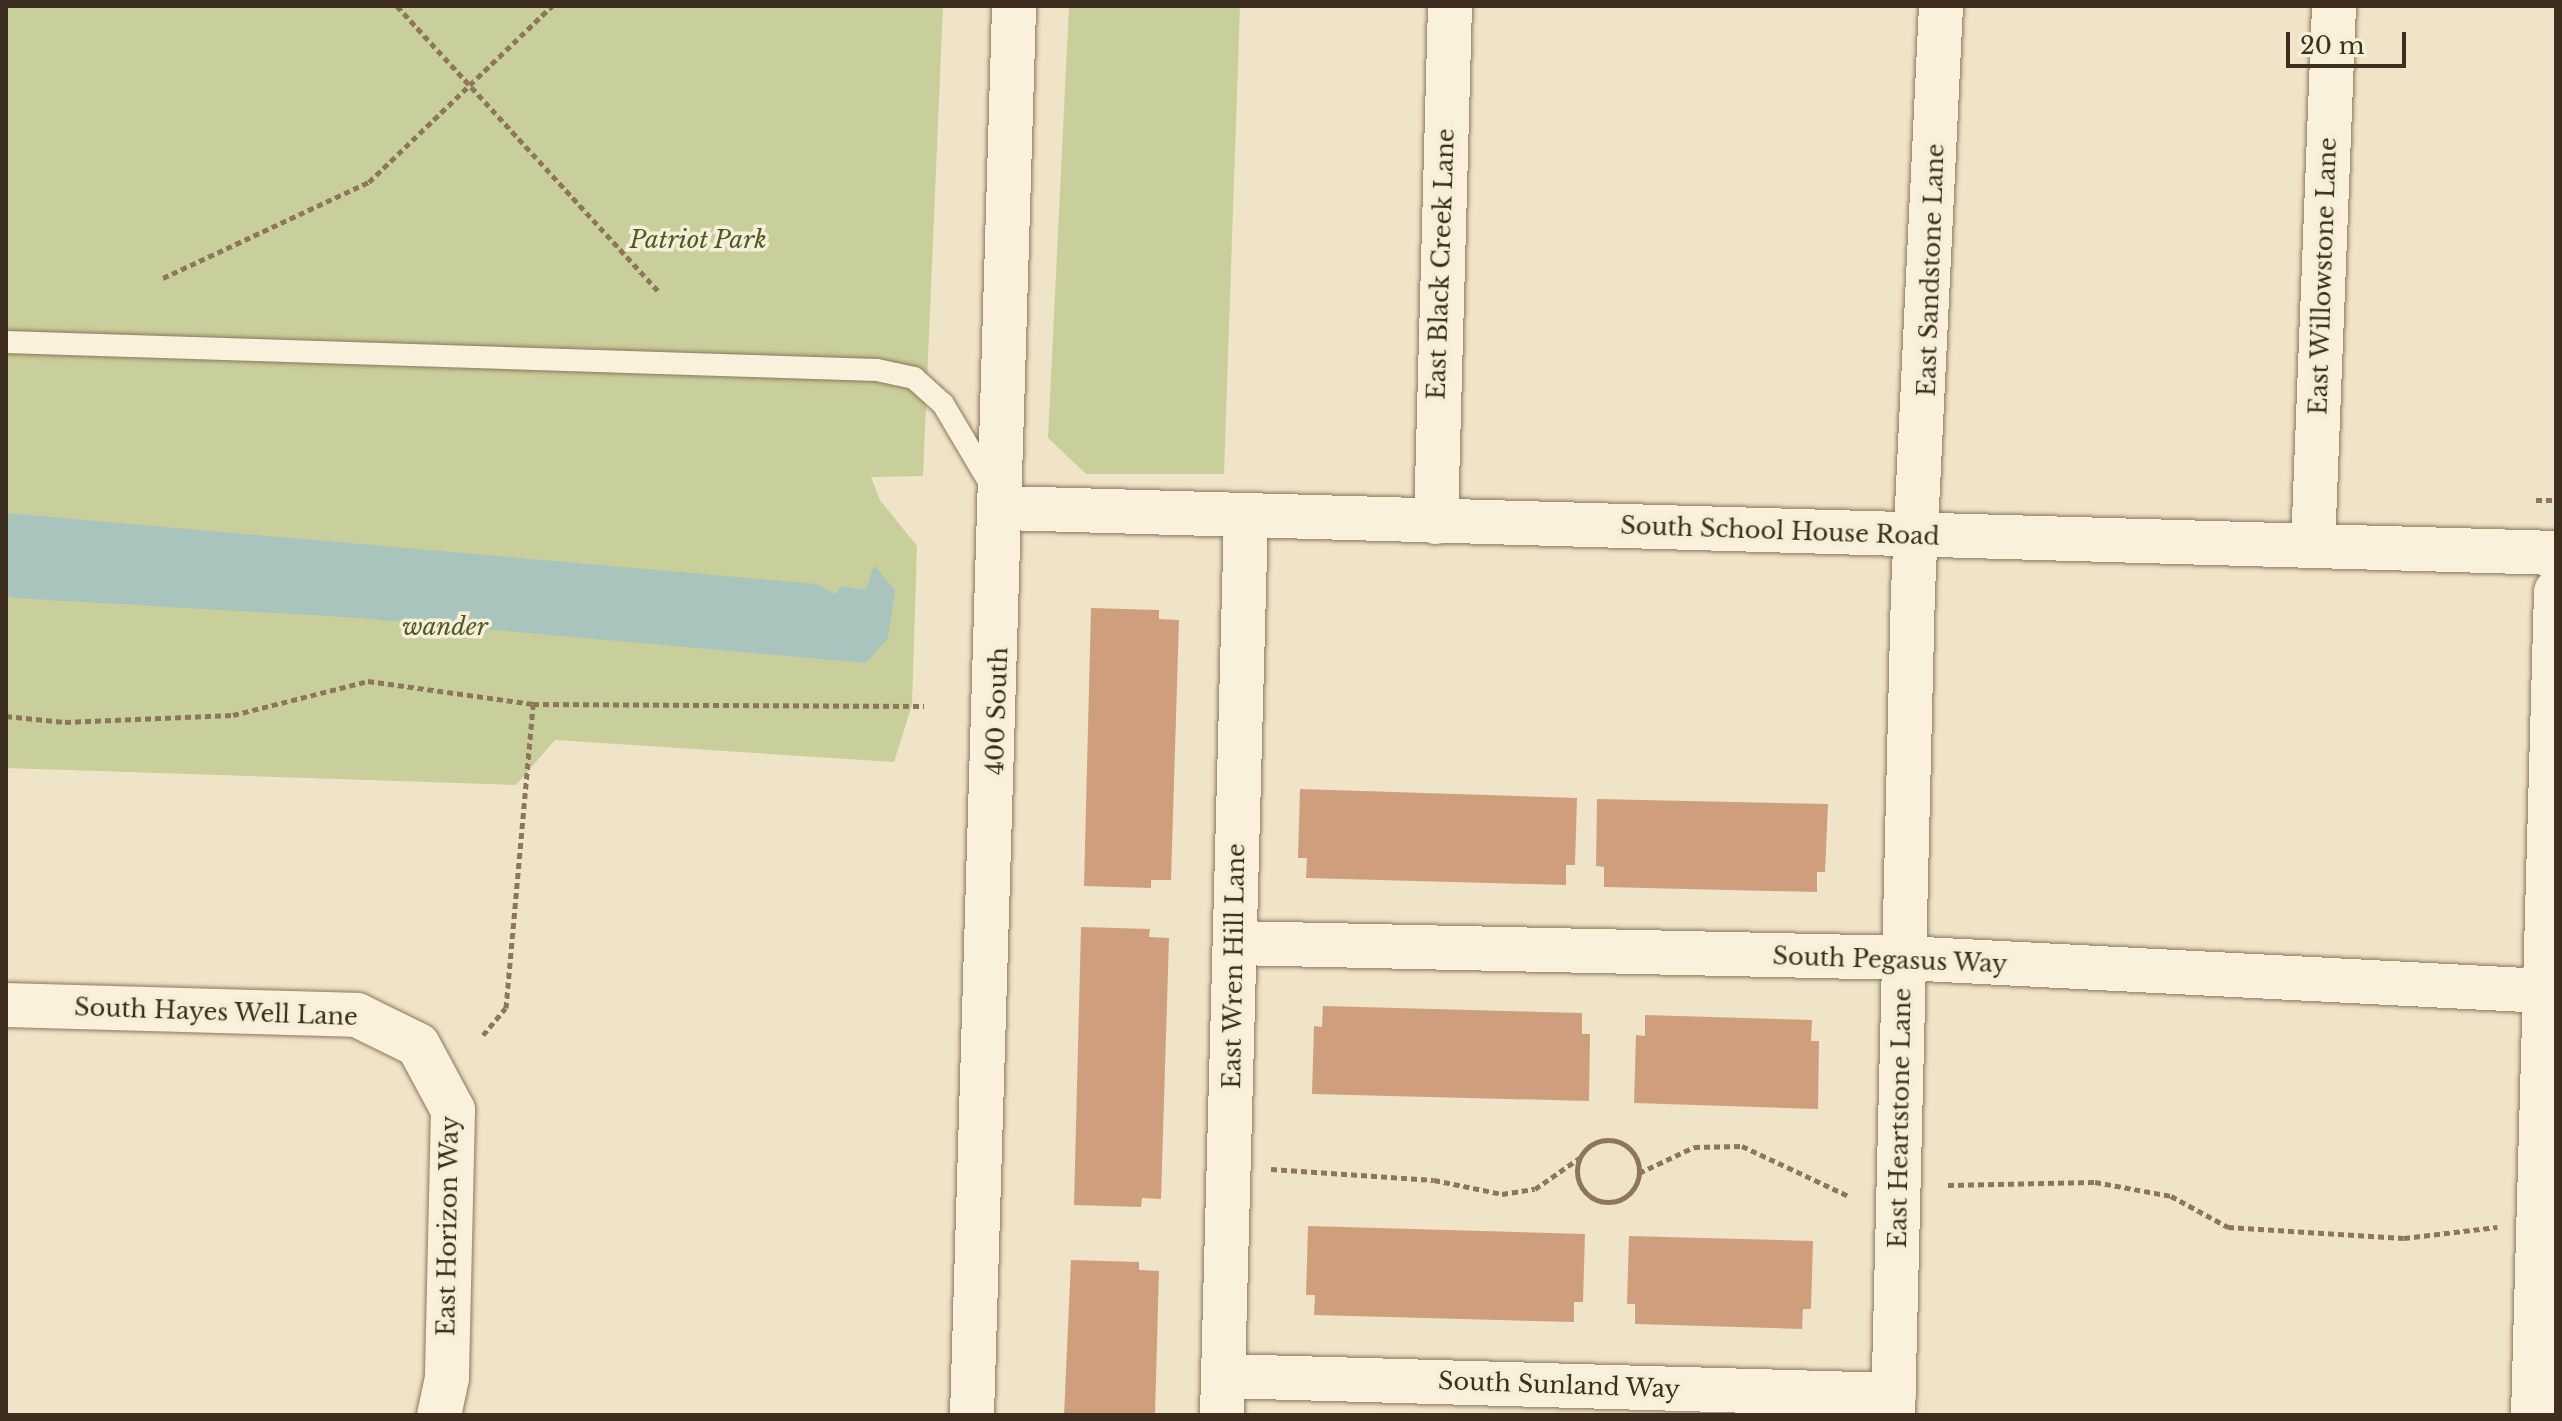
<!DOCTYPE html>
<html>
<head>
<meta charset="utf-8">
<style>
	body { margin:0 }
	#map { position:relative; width:2562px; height:1421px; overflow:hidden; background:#f0e4c8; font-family:"Libre Baskerville",serif }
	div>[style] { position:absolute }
	.green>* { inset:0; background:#c9cf9b }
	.water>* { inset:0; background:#a9c4bc }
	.building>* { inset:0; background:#cf9f7d }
	.path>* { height:5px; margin-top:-2.5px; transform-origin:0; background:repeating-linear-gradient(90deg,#8d765c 0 6px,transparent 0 10px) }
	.path>.ring { margin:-2.5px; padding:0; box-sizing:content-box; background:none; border:5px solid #8d765c; border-radius:50% }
	.roads { filter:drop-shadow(0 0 2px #8d765c) drop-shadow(0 0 2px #8d765c) }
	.lane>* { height:22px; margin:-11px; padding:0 11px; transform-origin:11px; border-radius:11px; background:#faf1dc }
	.street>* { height:44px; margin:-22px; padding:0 22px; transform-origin:22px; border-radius:22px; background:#faf1dc }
	.secondary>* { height:44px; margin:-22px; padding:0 22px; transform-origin:22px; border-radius:22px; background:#faf1dc }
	span { translate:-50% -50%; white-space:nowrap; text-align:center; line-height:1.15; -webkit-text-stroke:7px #f7eed8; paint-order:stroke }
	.park-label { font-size:24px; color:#4d5a26; font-style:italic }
	.street-label { font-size:24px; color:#3d2e20 }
	.frame { position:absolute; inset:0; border:8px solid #3d2e20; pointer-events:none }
	.scale { position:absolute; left:2286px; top:32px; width:120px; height:36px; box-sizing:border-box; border:4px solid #3d2e20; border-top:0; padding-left:10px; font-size:24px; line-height:28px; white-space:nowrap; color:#3d2e20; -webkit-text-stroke:6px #f7eed8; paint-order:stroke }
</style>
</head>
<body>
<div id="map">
	<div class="green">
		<i style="clip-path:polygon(6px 6px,943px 6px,923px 476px,871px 477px,880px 500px,917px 546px,912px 705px,894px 762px,555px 740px,516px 785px,6px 768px)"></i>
		<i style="clip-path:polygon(1069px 6px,1240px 6px,1224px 474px,1086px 474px,1048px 438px)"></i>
	</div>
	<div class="water">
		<i style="clip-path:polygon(6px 513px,817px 584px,835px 594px,841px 586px,866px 590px,874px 565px,895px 590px,888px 638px,866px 663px,360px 618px,15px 598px,6px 596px)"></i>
	</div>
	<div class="building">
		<i style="clip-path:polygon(1091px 608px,1159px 610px,1159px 619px,1179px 620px,1171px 880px,1151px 880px,1151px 888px,1084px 886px)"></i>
		<i style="clip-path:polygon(1300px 789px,1577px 798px,1575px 865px,1566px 865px,1566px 885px,1306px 878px,1307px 858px,1298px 858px)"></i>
		<i style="clip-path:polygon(1597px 799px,1828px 804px,1825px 872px,1817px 872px,1817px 892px,1604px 887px,1604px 867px,1596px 866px)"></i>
		<i style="clip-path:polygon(1081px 927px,1150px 929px,1149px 937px,1169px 938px,1161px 1199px,1142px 1198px,1141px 1207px,1074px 1205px)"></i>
		<i style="clip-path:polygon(1323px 1006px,1582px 1013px,1582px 1034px,1590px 1034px,1589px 1101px,1312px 1094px,1314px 1026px,1322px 1027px)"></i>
		<i style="clip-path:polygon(1645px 1015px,1812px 1020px,1811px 1041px,1819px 1041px,1818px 1109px,1634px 1103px,1636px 1035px,1645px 1036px)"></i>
		<i style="clip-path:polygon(1308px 1226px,1585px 1234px,1583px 1302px,1574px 1302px,1574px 1322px,1314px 1315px,1315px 1295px,1306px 1295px)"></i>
		<i style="clip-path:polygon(1629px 1236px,1813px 1241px,1811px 1309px,1803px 1309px,1802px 1329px,1635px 1324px,1635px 1304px,1627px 1304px)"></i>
		<i style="clip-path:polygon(1071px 1260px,1139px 1262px,1139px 1270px,1159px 1271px,1155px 1415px,1064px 1415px)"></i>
	</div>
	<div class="path">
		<i style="left:397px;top:6px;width:389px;rotate:47.5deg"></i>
		<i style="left:163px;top:278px;width:227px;rotate:-25deg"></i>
		<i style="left:369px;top:182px;width:254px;rotate:-43.9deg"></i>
		<i style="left:2536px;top:500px;width:20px"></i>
		<i style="left:6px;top:716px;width:59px;rotate:5.8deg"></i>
		<i style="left:65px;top:722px;width:168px;rotate:-2.4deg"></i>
		<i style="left:233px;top:715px;width:139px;rotate:-14.1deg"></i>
		<i style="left:368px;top:681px;width:167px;rotate:7.9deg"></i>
		<i style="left:533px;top:704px;width:391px;rotate:0.3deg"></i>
		<i style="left:483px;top:1035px;width:35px;rotate:-50deg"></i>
		<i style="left:506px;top:1008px;width:305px;rotate:-84.9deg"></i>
		<i class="ring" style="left:1577px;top:1140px;width:57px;height:57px"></i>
		<i style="left:1271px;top:1169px;width:163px;rotate:3.9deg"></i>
		<i style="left:1434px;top:1180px;width:69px;rotate:11.6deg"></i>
		<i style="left:1502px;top:1194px;width:33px;rotate:-9deg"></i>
		<i style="left:1535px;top:1189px;width:56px;rotate:-34.8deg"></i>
		<i style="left:1639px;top:1173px;width:61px;rotate:-25.3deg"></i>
		<i style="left:1694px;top:1147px;width:48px;rotate:-1.2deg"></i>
		<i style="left:1742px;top:1146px;width:120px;rotate:25.1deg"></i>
		<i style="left:1948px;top:1185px;width:147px;rotate:-1.2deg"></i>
		<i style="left:2095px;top:1182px;width:77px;rotate:10.4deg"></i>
		<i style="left:2171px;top:1196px;width:65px;rotate:28.5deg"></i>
		<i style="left:2228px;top:1227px;width:176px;rotate:3.6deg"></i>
		<i style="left:2404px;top:1238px;width:94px;rotate:-6.7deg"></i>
	</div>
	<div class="roads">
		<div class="lane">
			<i style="left:6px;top:342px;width:871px;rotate:1.84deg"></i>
			<i style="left:877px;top:370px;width:38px;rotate:12deg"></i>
			<i style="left:914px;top:378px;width:39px;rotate:42deg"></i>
			<i style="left:943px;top:404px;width:94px;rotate:59.3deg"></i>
		</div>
		<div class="street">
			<i style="left:1004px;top:508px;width:1553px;rotate:1.66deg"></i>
			<i style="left:1436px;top:522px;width:516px;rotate:-88.45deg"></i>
			<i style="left:2313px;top:546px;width:540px;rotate:-87.77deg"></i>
			<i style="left:1235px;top:943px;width:669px;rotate:1.28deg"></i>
			<i style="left:1904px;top:958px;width:641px;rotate:2.95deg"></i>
			<i style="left:6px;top:1005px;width:351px;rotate:1.6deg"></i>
			<i style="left:357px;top:1015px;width:68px;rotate:26.2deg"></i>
			<i style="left:418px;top:1045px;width:74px;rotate:61.7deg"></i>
			<i style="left:453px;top:1110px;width:268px;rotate:91.3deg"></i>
			<i style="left:447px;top:1378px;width:38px;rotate:102deg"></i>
			<i style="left:1223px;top:1376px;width:671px;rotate:1.62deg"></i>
			<i style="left:1222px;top:1415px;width:898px;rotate:-88.47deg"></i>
			<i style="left:1893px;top:1415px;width:824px;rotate:-88.61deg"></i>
			<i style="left:1913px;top:591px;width:586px;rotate:-87.26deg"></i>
			<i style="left:2533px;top:1415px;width:824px;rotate:-88.4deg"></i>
		</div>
		<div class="secondary">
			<i style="left:972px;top:1415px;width:1410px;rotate:-88.29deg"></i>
		</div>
	</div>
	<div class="park-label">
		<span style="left:698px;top:240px">Patriot Park</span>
		<span style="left:445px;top:627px">wander</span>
	</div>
	<div class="street-label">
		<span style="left:1441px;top:264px;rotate:-88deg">East Black Creek Lane</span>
		<span style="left:1931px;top:270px;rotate:-88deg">East Sandstone Lane</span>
		<span style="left:2323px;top:276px;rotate:-88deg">East Willowstone Lane</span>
		<span style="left:1780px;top:531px;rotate:2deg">South School House Road</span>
		<span style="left:997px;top:711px;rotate:-88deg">400 South</span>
		<span style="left:1890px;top:960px;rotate:2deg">South Pegasus Way</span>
		<span style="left:1234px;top:966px;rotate:-89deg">East Wren Hill Lane</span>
		<span style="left:216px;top:1012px;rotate:2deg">South Hayes Well Lane</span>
		<span style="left:1900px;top:1118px;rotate:-89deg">East Heartstone Lane</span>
		<span style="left:448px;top:1226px;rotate:-89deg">East Horizon Way</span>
		<span style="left:1559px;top:1385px;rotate:2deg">South Sunland Way</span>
	</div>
	<div class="frame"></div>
	<div class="scale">20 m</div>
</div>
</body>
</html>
